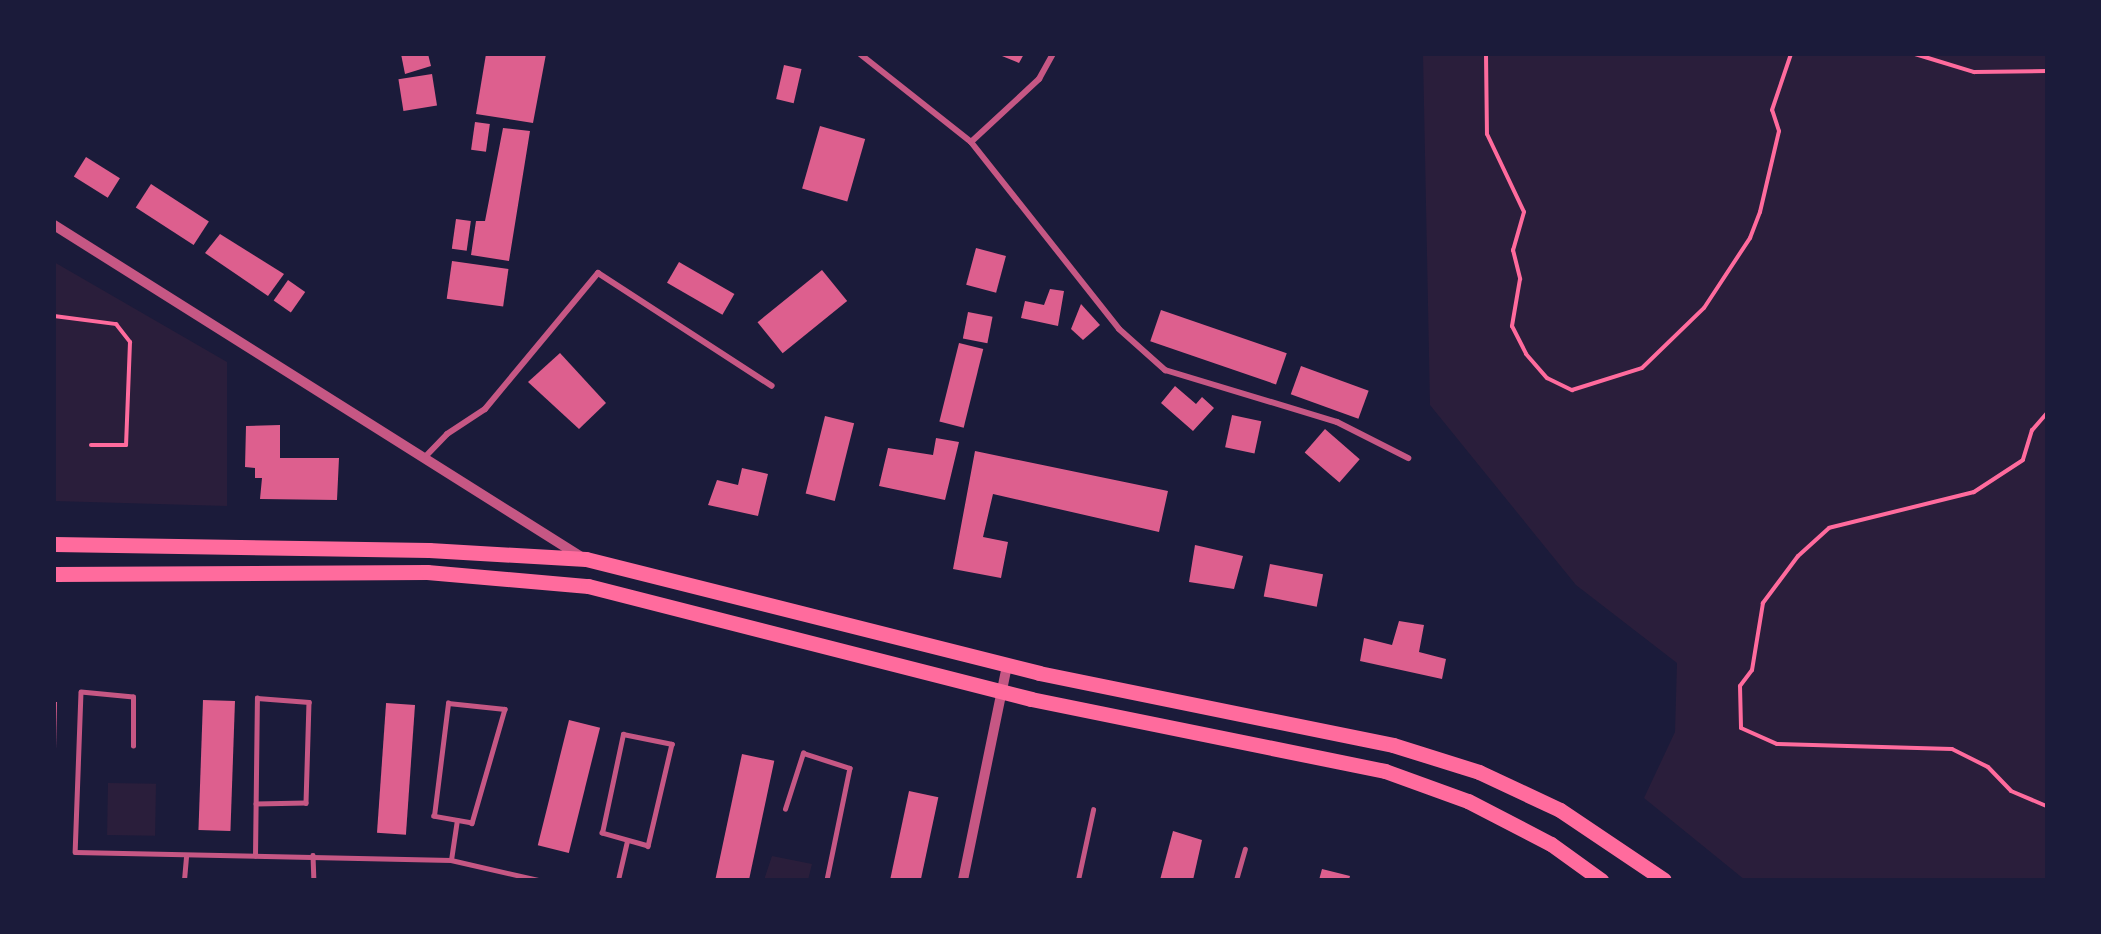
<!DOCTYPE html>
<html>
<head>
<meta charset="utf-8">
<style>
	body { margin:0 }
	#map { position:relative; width:2101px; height:934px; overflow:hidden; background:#1b1b3a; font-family:"PT Sans Narrow",sans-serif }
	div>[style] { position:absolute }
	.green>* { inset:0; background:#2a1e3b; transform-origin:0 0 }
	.building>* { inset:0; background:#dd5f8e; transform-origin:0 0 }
	.path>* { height:4px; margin:-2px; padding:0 2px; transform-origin:2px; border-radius:2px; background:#ff6b9d }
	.service>* { height:4.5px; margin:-2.25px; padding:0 2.25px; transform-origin:2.25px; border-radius:2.25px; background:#c65784 }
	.minor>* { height:6px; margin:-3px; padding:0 3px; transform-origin:3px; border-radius:3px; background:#c65784 }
	.tertiary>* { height:10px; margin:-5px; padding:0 5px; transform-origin:5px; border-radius:5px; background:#c65784 }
	.primary>* { height:15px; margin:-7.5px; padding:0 7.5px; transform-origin:7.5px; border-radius:7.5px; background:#ff6b9d }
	span { translate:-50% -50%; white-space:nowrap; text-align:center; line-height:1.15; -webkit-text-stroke:4.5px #1b1b3a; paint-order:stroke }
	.frame { position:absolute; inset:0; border:56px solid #1b1b3a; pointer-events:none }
</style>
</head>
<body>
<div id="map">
	<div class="green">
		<i style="clip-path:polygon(1423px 54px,2047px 54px,2047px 880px,1745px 880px,1644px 798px,1675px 732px,1677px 663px,1576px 585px,1430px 405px)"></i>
		<i style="clip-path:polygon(54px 262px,227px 362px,227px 506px,54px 501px)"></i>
		<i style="left:108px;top:783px;width:48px;height:52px;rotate:1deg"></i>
		<i style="clip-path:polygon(772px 856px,812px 864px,808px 880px,764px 880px)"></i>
	</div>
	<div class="building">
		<i style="clip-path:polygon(401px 54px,428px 54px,431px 66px,405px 74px)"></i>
		<i style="clip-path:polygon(486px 54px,546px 54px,533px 123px,476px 114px)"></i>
		<i style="clip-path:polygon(997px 54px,1024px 54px,1019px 63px)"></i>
		<i style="left:784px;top:65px;width:18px;height:35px;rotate:13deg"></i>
		<i style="left:432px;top:74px;width:32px;height:34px;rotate:81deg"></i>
		<i style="left:475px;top:122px;width:15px;height:28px;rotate:8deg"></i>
		<i style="left:820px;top:126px;width:47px;height:65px;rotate:16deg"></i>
		<i style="clip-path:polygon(503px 128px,530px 131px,509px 261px,471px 255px,476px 221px,485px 221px)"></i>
		<i style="left:86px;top:157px;width:40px;height:23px;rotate:32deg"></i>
		<i style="left:151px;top:184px;width:69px;height:28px;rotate:33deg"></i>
		<i style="left:456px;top:219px;width:15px;height:30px;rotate:8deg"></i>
		<i style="clip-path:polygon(220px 234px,284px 274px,268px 296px,205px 253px)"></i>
		<i style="left:976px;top:248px;width:31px;height:38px;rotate:15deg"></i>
		<i style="left:452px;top:261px;width:57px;height:38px;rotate:8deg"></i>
		<i style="left:679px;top:262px;width:64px;height:24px;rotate:30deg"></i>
		<i style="left:822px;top:270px;width:40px;height:83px;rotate:51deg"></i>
		<i style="left:288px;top:280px;width:21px;height:25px;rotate:35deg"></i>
		<i style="clip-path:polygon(1050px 289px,1064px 291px,1058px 326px,1021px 318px,1025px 301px,1044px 305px)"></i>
		<i style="clip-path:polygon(1081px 304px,1100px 325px,1083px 340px,1071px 329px)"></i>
		<i style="left:1161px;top:310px;width:133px;height:33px;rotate:19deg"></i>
		<i style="left:968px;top:312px;width:25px;height:27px;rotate:11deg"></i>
		<i style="left:959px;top:343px;width:25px;height:81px;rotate:14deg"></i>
		<i style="clip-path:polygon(560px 353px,606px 403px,579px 429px,528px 382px)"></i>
		<i style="left:1301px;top:366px;width:72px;height:30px;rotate:20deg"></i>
		<i style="clip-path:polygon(1175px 386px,1196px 404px,1202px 397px,1214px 408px,1193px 431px,1161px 403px)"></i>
		<i style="left:1232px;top:415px;width:30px;height:33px;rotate:12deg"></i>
		<i style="left:825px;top:416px;width:30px;height:80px;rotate:14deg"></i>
		<i style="clip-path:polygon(280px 425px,280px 458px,339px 458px,337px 500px,260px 499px,262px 478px,255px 478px,255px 468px,245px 467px,246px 426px)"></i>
		<i style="left:1325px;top:429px;width:46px;height:31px;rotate:41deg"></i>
		<i style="clip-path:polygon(936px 438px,959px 442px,945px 500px,879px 486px,888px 448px,933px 455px)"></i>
		<i style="clip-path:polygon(975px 451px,1168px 491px,1159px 532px,993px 494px,983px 537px,1008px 542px,1001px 578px,953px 569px)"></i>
		<i style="clip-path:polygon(742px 468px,768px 474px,758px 516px,708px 505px,717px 480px,738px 485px)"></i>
		<i style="clip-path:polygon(1195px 545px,1243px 556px,1234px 589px,1189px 582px)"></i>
		<i style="left:1270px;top:564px;width:54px;height:33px;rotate:11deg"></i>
		<i style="clip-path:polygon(1399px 621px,1424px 625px,1419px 652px,1446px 659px,1442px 679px,1360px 661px,1364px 638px,1392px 645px)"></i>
		<i style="left:203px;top:700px;width:32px;height:130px;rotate:2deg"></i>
		<i style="clip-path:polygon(54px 702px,57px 702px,56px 749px,54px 749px)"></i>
		<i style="left:415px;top:705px;width:130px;height:29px;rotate:94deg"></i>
		<i style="left:569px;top:720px;width:32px;height:129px;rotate:14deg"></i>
		<i style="left:742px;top:754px;width:33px;height:130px;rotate:12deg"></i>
		<i style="left:909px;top:791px;width:30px;height:91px;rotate:12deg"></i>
		<i style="clip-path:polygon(1173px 831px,1202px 840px,1193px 880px,1160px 880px)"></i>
		<i style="clip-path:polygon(1322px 869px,1350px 876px,1349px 880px,1319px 880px)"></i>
	</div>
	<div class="path">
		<i style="left:1486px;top:54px;width:80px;rotate:89.3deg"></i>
		<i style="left:1487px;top:134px;width:86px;rotate:64.6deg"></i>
		<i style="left:1524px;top:212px;width:40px;rotate:106deg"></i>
		<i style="left:1513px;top:250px;width:30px;rotate:76deg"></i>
		<i style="left:1520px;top:279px;width:48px;rotate:99.7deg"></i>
		<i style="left:1512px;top:326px;width:31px;rotate:63deg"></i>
		<i style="left:1526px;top:354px;width:32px;rotate:49deg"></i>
		<i style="left:1547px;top:378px;width:28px;rotate:26deg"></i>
		<i style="left:1572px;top:390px;width:73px;rotate:-17.4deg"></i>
		<i style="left:1642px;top:368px;width:86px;rotate:-44.1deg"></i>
		<i style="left:1704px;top:308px;width:84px;rotate:-56.7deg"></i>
		<i style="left:1750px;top:238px;width:28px;rotate:-69deg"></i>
		<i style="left:1760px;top:212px;width:83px;rotate:-76.8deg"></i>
		<i style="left:1779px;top:131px;width:22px;rotate:-108deg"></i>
		<i style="left:1772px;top:110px;width:59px;rotate:-71.3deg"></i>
		<i style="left:1915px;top:54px;width:62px;rotate:17deg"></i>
		<i style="left:1974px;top:72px;width:73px;rotate:-0.8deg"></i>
		<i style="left:54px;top:316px;width:63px;rotate:7.4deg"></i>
		<i style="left:116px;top:324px;width:23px;rotate:52deg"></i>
		<i style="left:130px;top:342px;width:103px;rotate:92.2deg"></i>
		<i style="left:126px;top:445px;width:35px;rotate:180deg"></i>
		<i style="left:2047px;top:413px;width:23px;rotate:131deg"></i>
		<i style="left:2032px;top:430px;width:31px;rotate:107deg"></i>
		<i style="left:2023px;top:460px;width:59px;rotate:146.9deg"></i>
		<i style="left:1974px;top:492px;width:149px;rotate:166.1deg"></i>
		<i style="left:1829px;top:528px;width:42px;rotate:137.9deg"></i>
		<i style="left:1798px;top:556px;width:59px;rotate:126.7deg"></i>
		<i style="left:1763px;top:603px;width:68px;rotate:99.3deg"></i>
		<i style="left:1752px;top:670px;width:20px;rotate:127deg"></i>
		<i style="left:1740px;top:686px;width:42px;rotate:88.6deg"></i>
		<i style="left:1741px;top:728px;width:39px;rotate:24deg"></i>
		<i style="left:1777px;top:744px;width:175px;rotate:1.6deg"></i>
		<i style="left:1952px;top:749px;width:40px;rotate:26.6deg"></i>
		<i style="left:1988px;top:767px;width:33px;rotate:46deg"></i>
		<i style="left:2011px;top:791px;width:39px;rotate:23deg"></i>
	</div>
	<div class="service">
		<i style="left:448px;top:703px;width:57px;rotate:6deg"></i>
		<i style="left:505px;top:709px;width:119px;rotate:106.1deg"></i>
		<i style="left:472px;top:823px;width:39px;rotate:-170deg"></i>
		<i style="left:434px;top:816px;width:114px;rotate:-82.9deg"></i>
		<i style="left:623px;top:734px;width:50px;rotate:11.5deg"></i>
		<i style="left:672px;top:744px;width:105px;rotate:103.2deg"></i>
		<i style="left:648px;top:846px;width:48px;rotate:-164.2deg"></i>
		<i style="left:602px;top:833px;width:101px;rotate:-78deg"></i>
		<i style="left:133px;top:746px;width:49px;rotate:-90deg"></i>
		<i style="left:133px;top:697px;width:52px;rotate:-174.5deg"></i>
		<i style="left:81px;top:692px;width:160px;rotate:92.1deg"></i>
		<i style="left:75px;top:852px;width:376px;rotate:1.2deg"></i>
		<i style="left:451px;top:860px;width:89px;rotate:12.9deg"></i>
		<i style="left:785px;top:809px;width:59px;rotate:-72.2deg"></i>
		<i style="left:803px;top:753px;width:49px;rotate:17.7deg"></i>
		<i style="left:850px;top:768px;width:114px;rotate:101.6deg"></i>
		<i style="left:313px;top:855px;width:25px;rotate:88deg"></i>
		<i style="left:255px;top:856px;width:158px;rotate:-89.3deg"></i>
		<i style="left:257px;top:698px;width:52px;rotate:4.4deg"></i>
		<i style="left:309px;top:702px;width:101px;rotate:91.7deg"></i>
		<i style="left:306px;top:803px;width:50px;rotate:178.9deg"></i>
		<i style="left:451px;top:860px;width:40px;rotate:-81.5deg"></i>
		<i style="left:184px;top:880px;width:23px;rotate:-85deg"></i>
		<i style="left:618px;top:880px;width:40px;rotate:-77deg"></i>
		<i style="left:1078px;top:880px;width:72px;rotate:-77.9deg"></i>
		<i style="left:1236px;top:880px;width:32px;rotate:-74deg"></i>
	</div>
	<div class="minor">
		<i style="left:860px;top:54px;width:142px;rotate:38.4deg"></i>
		<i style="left:971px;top:142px;width:238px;rotate:51.6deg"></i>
		<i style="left:1119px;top:329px;width:62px;rotate:41.7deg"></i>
		<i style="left:1165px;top:370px;width:180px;rotate:16.8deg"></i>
		<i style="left:1337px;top:422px;width:80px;rotate:26.9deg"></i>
		<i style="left:971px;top:142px;width:93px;rotate:-42.8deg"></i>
		<i style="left:1039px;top:79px;width:29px;rotate:-61deg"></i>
		<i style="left:424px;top:458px;width:33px;rotate:-46deg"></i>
		<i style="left:447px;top:434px;width:45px;rotate:-33.3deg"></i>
		<i style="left:485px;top:409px;width:177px;rotate:-50.3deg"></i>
		<i style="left:598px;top:273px;width:207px;rotate:33deg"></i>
	</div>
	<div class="tertiary">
		<i style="left:54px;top:225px;width:625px;rotate:32.19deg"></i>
		<i style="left:963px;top:880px;width:219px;rotate:-78.4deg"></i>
	</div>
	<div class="primary">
		<i style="left:54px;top:544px;width:375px;rotate:0.9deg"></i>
		<i style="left:429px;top:550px;width:157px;rotate:3.3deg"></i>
		<i style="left:586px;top:559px;width:467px;rotate:14.1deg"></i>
		<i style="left:1039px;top:673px;width:361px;rotate:11.5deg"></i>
		<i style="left:1393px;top:745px;width:90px;rotate:17.4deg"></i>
		<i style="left:1479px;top:772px;width:89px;rotate:25.1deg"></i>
		<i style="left:1560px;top:810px;width:125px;rotate:33.9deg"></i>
		<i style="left:54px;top:574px;width:373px;rotate:-0.3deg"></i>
		<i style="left:427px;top:572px;width:162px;rotate:5deg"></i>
		<i style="left:588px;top:586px;width:457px;rotate:14.3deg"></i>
		<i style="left:1031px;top:699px;width:361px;rotate:11.5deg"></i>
		<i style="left:1385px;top:771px;width:88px;rotate:19.9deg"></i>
		<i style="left:1468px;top:801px;width:93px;rotate:27.4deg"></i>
		<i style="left:1551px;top:844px;width:62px;rotate:35.8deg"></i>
	</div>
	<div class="frame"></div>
</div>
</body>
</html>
